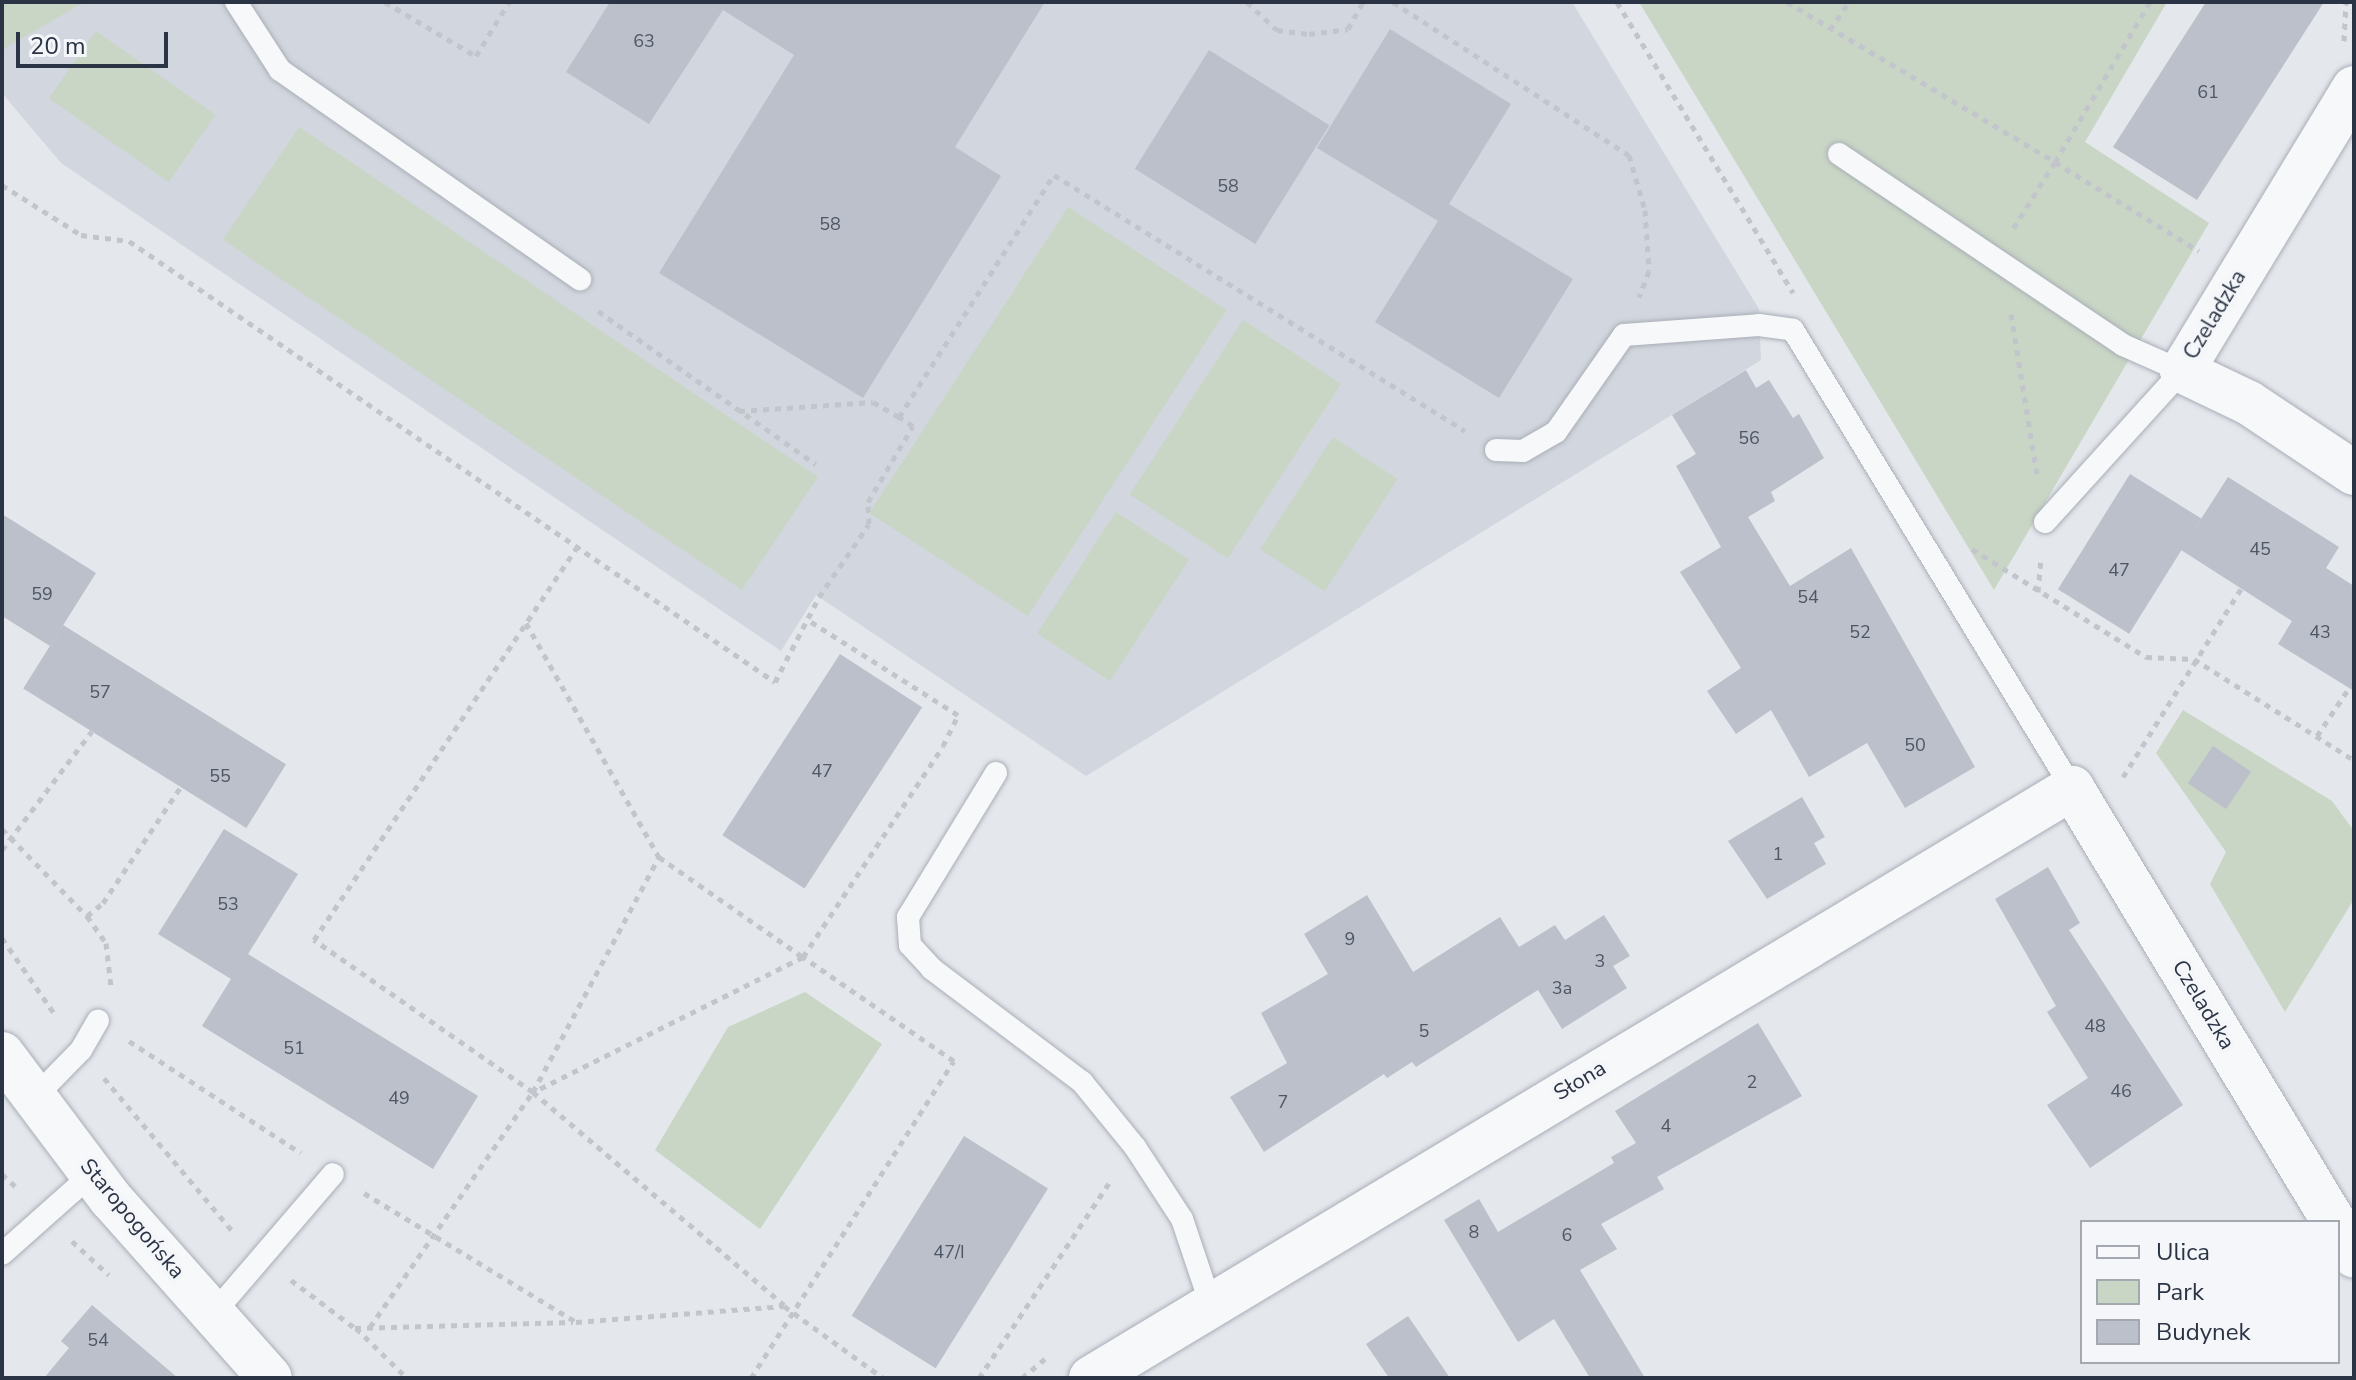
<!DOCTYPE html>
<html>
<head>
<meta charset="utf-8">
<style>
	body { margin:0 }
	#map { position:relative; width:2356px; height:1380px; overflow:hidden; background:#e4e7ec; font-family:"Nunito Sans",sans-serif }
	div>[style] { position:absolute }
	.built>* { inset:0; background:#d2d6de }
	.green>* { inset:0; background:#c9d6c5; transform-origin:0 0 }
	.building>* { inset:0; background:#bbc0ca; transform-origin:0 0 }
	.path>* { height:5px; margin-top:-2.5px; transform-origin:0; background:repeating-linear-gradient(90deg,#c2c5cb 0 6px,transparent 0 12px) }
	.roads { filter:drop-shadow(0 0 2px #a9aeb7) drop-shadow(0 0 2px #a9aeb7) }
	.lane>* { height:22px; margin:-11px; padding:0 11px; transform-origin:11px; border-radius:11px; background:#f7f8fa }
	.street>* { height:44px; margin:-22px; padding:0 22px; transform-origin:22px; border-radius:22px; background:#f7f8fa }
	span { translate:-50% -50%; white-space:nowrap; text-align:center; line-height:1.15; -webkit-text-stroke:8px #f4f6f9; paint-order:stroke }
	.number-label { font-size:18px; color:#4f5766 }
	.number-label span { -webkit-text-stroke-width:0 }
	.street-label { font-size:22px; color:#2b3445 }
	.frame { position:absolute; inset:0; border:4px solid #2b3445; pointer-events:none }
	.legend { position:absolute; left:2080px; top:1220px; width:260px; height:144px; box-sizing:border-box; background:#f4f6f9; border:2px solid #a4a8b1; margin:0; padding:10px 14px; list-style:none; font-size:24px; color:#2b3445 }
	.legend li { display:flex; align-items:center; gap:16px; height:40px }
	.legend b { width:40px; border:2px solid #a4a8b1 }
	.scale { position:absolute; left:16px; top:32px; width:152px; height:36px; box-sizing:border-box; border:4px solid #2b3445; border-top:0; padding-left:10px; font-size:24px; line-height:28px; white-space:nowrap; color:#2b3445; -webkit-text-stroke:6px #f4f6f9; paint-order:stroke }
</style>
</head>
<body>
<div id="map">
	<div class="built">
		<i style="clip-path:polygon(2px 2px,1572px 2px,1759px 309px,1761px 360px,1086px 776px,816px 595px,781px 651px,61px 163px,2px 93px)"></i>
	</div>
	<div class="green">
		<i style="clip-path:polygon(2px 2px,84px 2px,2px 50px)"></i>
		<i style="clip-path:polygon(1639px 2px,2167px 2px,2085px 142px,2209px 223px,1994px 590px)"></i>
		<i style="left:96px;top:31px;width:146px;height:82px;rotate:35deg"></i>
		<i style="left:299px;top:127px;width:626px;height:136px;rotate:34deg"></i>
		<i style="left:1068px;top:207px;width:189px;height:365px;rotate:33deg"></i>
		<i style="left:1243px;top:320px;width:117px;height:208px;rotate:33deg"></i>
		<i style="left:1333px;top:437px;width:77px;height:134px;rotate:33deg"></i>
		<i style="left:1116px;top:512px;width:87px;height:145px;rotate:33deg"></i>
		<i style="clip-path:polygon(2183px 710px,2332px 801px,2354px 831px,2354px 899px,2285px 1012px,2210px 884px,2226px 852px,2156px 753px)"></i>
		<i style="clip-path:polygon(805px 992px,882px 1044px,760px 1229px,655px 1150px,728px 1027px)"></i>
	</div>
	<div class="building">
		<i style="clip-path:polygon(610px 2px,1045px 2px,955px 147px,1001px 176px,863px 398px,659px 273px,794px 55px,723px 10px,649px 124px,566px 72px)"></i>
		<i style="clip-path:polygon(2206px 2px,2324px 2px,2197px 200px,2113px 147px)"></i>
		<i style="clip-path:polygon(1390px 29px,1511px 104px,1449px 204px,1573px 279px,1499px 398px,1375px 322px,1438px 221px,1317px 148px)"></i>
		<i style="left:1209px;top:50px;width:142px;height:140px;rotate:32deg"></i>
		<i style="clip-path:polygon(1746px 370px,1756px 388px,1769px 380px,1793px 418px,1799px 414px,1824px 458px,1771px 492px,1775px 501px,1748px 517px,1790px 586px,1851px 548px,1975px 767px,1905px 808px,1867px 743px,1809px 777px,1771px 710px,1736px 734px,1707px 691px,1741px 668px,1680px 572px,1721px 547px,1676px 466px,1696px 454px,1672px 415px)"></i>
		<i style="left:2130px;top:474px;width:84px;height:136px;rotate:32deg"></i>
		<i style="clip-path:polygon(2228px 477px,2339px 547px,2326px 568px,2354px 586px,2354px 691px,2278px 644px,2292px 621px,2181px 550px)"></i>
		<i style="clip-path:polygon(2px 514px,96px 573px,50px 646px,2px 616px)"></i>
		<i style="left:63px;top:625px;width:263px;height:75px;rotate:32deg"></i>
		<i style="left:840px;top:654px;width:98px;height:216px;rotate:33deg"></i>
		<i style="left:2213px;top:746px;width:46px;height:45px;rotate:34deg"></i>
		<i style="clip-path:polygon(1802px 797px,1825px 837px,1814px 843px,1826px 864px,1767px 899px,1728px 841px)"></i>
		<i style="clip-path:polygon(224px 829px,298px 874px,248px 954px,478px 1096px,433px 1169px,202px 1026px,231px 979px,158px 934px)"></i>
		<i style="clip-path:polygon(2048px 867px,2080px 923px,2069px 930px,2183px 1105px,2090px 1168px,2047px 1105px,2088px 1078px,2047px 1012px,2056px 1006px,1995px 899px)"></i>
		<i style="clip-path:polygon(1367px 895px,1413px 972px,1500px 917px,1519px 947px,1555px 925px,1565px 940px,1604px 915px,1630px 956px,1613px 966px,1627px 988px,1562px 1029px,1538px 990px,1416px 1067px,1412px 1062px,1387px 1078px,1384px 1074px,1264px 1152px,1230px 1097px,1287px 1063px,1261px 1013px,1328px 974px,1304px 934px)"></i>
		<i style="clip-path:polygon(1758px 1023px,1802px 1096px,1657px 1177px,1664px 1189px,1601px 1224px,1617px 1249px,1580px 1270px,1645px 1378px,1590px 1378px,1554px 1319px,1518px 1342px,1444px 1220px,1479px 1199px,1498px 1232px,1614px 1163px,1611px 1157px,1636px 1143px,1615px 1111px)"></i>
		<i style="left:964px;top:1136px;width:99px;height:212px;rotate:32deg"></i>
		<i style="clip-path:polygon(92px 1305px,178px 1378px,44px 1378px,69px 1348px,61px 1341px)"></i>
		<i style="clip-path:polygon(1408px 1316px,1450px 1378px,1389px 1378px,1366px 1344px)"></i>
	</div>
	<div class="path">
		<i style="left:385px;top:2px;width:106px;rotate:30.7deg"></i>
		<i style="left:476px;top:56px;width:63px;rotate:-58.6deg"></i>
		<i style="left:1247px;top:2px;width:41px;rotate:43deg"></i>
		<i style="left:1277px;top:30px;width:32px;rotate:7deg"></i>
		<i style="left:1309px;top:34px;width:39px;rotate:-7deg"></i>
		<i style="left:1348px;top:29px;width:31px;rotate:-61deg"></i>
		<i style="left:1393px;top:2px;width:281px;rotate:33deg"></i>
		<i style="left:1629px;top:155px;width:57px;rotate:73.8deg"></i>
		<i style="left:1645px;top:210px;width:61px;rotate:86.2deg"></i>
		<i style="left:1649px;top:271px;width:28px;rotate:111deg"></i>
		<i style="left:1617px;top:2px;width:340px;rotate:58.8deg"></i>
		<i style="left:1787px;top:2px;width:312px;rotate:30.8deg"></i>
		<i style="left:2055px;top:162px;width:79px;rotate:122.1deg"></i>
		<i style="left:2150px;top:2px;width:186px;rotate:120.7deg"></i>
		<i style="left:2055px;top:162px;width:169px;rotate:31.7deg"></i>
		<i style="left:1830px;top:30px;width:34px;rotate:-56deg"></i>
		<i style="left:2344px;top:41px;width:39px;rotate:-87deg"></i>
		<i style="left:2px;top:185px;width:93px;rotate:32.3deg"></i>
		<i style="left:81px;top:235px;width:48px;rotate:7.1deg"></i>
		<i style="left:129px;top:241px;width:782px;rotate:34.32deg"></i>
		<i style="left:775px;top:682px;width:96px;rotate:-62.6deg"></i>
		<i style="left:819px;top:597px;width:88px;rotate:-55.6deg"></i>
		<i style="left:869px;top:524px;width:22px;rotate:-93deg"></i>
		<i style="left:868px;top:502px;width:88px;rotate:-59.4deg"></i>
		<i style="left:913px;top:426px;width:17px;rotate:-147deg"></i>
		<i style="left:598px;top:311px;width:266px;rotate:35.1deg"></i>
		<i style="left:2011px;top:314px;width:162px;rotate:80.8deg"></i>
		<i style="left:739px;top:411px;width:134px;rotate:-3.8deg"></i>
		<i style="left:873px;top:402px;width:30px;rotate:30deg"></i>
		<i style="left:899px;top:417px;width:287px;rotate:-57.4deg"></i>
		<i style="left:1054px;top:175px;width:484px;rotate:31.9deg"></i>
		<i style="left:1972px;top:549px;width:205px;rotate:31.8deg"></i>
		<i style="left:2146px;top:657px;width:48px;rotate:2.4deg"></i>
		<i style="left:2194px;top:659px;width:189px;rotate:32.3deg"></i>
		<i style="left:2038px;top:592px;width:33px;rotate:-85deg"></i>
		<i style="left:526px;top:623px;width:269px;rotate:60.4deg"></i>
		<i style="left:659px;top:857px;width:175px;rotate:34.8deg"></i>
		<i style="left:803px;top:957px;width:302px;rotate:153.4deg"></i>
		<i style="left:533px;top:1092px;width:329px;rotate:40.3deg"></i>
		<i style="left:2317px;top:736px;width:58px;rotate:-56.3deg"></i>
		<i style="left:2123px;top:777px;width:222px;rotate:-57.9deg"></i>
		<i style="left:2px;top:829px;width:122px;rotate:45.7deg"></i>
		<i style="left:87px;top:916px;width:33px;rotate:55deg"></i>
		<i style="left:106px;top:943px;width:43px;rotate:83.4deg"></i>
		<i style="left:2px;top:850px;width:149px;rotate:-52.9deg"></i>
		<i style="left:87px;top:916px;width:21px;rotate:-39deg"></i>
		<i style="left:103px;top:903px;width:138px;rotate:-56.2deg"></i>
		<i style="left:2px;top:938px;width:95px;rotate:55.3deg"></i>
		<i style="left:129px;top:1041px;width:205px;rotate:33.1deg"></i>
		<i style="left:104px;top:1078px;width:202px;rotate:50deg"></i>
		<i style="left:533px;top:1092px;width:267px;rotate:-145.2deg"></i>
		<i style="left:314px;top:940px;width:474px;rotate:-56.2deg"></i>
		<i style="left:2px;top:1174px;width:23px;rotate:43deg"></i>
		<i style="left:364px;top:1193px;width:248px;rotate:31.3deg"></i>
		<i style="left:576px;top:1322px;width:209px;rotate:-4.4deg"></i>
		<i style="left:784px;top:1306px;width:122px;rotate:36deg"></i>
		<i style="left:72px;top:1241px;width:50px;rotate:42.6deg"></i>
		<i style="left:291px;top:1280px;width:80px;rotate:36.9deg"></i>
		<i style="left:355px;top:1328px;width:218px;rotate:-1.6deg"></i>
		<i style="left:370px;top:1327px;width:286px;rotate:-55.3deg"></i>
		<i style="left:533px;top:1092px;width:267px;rotate:-61.8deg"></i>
		<i style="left:356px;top:1328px;width:71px;rotate:44.4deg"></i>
		<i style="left:751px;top:1378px;width:376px;rotate:-57.4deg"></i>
		<i style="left:954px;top:1061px;width:183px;rotate:-145.4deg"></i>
		<i style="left:803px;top:957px;width:253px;rotate:-56.4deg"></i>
		<i style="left:943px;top:746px;width:34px;rotate:-64deg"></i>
		<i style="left:958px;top:715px;width:179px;rotate:-147.6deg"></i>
		<i style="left:979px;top:1378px;width:238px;rotate:-56.3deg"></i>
		<i style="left:1022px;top:1378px;width:31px;rotate:-40deg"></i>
	</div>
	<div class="roads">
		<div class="lane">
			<i style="left:236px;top:2px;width:81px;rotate:57.1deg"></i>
			<i style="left:280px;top:70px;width:366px;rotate:34.9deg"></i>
			<i style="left:1839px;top:154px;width:342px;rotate:33.9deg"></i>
			<i style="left:2123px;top:345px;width:64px;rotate:23.8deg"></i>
			<i style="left:2182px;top:371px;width:204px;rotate:132.2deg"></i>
			<i style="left:1496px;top:450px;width:27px;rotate:2deg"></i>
			<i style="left:1523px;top:451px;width:38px;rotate:-30deg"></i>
			<i style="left:1556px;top:432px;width:118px;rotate:-55deg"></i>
			<i style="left:1624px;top:335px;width:135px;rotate:-4.2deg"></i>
			<i style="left:1759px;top:325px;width:34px;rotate:8deg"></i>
			<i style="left:1793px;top:330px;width:536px;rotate:58.65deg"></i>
			<i style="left:996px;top:773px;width:169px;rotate:121.4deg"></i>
			<i style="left:908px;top:917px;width:28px;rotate:86deg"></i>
			<i style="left:910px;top:945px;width:33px;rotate:47deg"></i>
			<i style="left:932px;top:969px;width:188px;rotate:37deg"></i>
			<i style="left:1082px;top:1082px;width:84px;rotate:50.8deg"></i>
			<i style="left:1135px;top:1147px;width:86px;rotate:56.9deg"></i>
			<i style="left:1182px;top:1219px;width:88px;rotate:71.4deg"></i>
			<i style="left:34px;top:1098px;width:67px;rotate:-45.6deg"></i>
			<i style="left:81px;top:1050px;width:34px;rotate:-60deg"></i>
			<i style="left:2px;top:1254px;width:120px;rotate:-41.6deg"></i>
			<i style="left:213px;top:1314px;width:184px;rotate:-49.4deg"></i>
		</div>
		<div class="street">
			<i style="left:2354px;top:88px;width:331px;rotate:121.3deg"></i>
			<i style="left:2182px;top:371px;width:74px;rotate:25.5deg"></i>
			<i style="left:2249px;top:403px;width:126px;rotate:33.7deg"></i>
			<i style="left:2px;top:1054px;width:181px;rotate:53.1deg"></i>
			<i style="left:111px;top:1199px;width:239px;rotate:48.4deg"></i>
			<i style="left:2338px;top:1229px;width:31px;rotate:59deg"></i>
			<i style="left:1091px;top:1378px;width:1145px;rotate:-31.02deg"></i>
			<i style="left:2072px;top:788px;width:507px;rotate:58.88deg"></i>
		</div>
	</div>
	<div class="number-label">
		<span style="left:644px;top:41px">63</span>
		<span style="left:2208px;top:92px">61</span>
		<span style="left:1228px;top:186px">58</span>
		<span style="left:830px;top:224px">58</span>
		<span style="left:1749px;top:438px">56</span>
		<span style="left:2260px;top:549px">45</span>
		<span style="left:2119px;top:570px">47</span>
		<span style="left:42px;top:594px">59</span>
		<span style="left:1808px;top:597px">54</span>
		<span style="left:1860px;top:632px">52</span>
		<span style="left:2320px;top:632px">43</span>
		<span style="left:100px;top:692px">57</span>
		<span style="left:1915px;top:745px">50</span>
		<span style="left:822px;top:771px">47</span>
		<span style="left:220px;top:776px">55</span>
		<span style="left:1778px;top:854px">1</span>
		<span style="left:228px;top:904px">53</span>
		<span style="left:1350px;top:939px">9</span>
		<span style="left:1600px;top:961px">3</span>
		<span style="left:1562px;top:988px">3a</span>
		<span style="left:2095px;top:1026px">48</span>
		<span style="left:1424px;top:1031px">5</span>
		<span style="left:294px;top:1048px">51</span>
		<span style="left:1752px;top:1082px">2</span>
		<span style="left:2121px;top:1091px">46</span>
		<span style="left:399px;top:1098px">49</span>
		<span style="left:1283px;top:1102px">7</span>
		<span style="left:1666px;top:1126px">4</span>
		<span style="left:1474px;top:1232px">8</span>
		<span style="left:1567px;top:1235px">6</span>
		<span style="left:949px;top:1252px">47/I</span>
		<span style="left:98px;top:1340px">54</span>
	</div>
	<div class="street-label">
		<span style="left:2215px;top:315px;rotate:-59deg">Czeladzka</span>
		<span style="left:2203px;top:1005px;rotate:59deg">Czeladzka</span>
		<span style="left:1580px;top:1081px;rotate:-31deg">Słona</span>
		<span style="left:132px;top:1219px;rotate:50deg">Staropogońska</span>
	</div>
	<div class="frame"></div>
	<ul class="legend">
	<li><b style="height:10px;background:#f7f8fa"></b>Ulica</li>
	<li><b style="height:22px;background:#c9d6c5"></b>Park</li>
	<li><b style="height:22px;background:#bbc0ca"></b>Budynek</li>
	</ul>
	<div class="scale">20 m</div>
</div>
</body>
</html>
